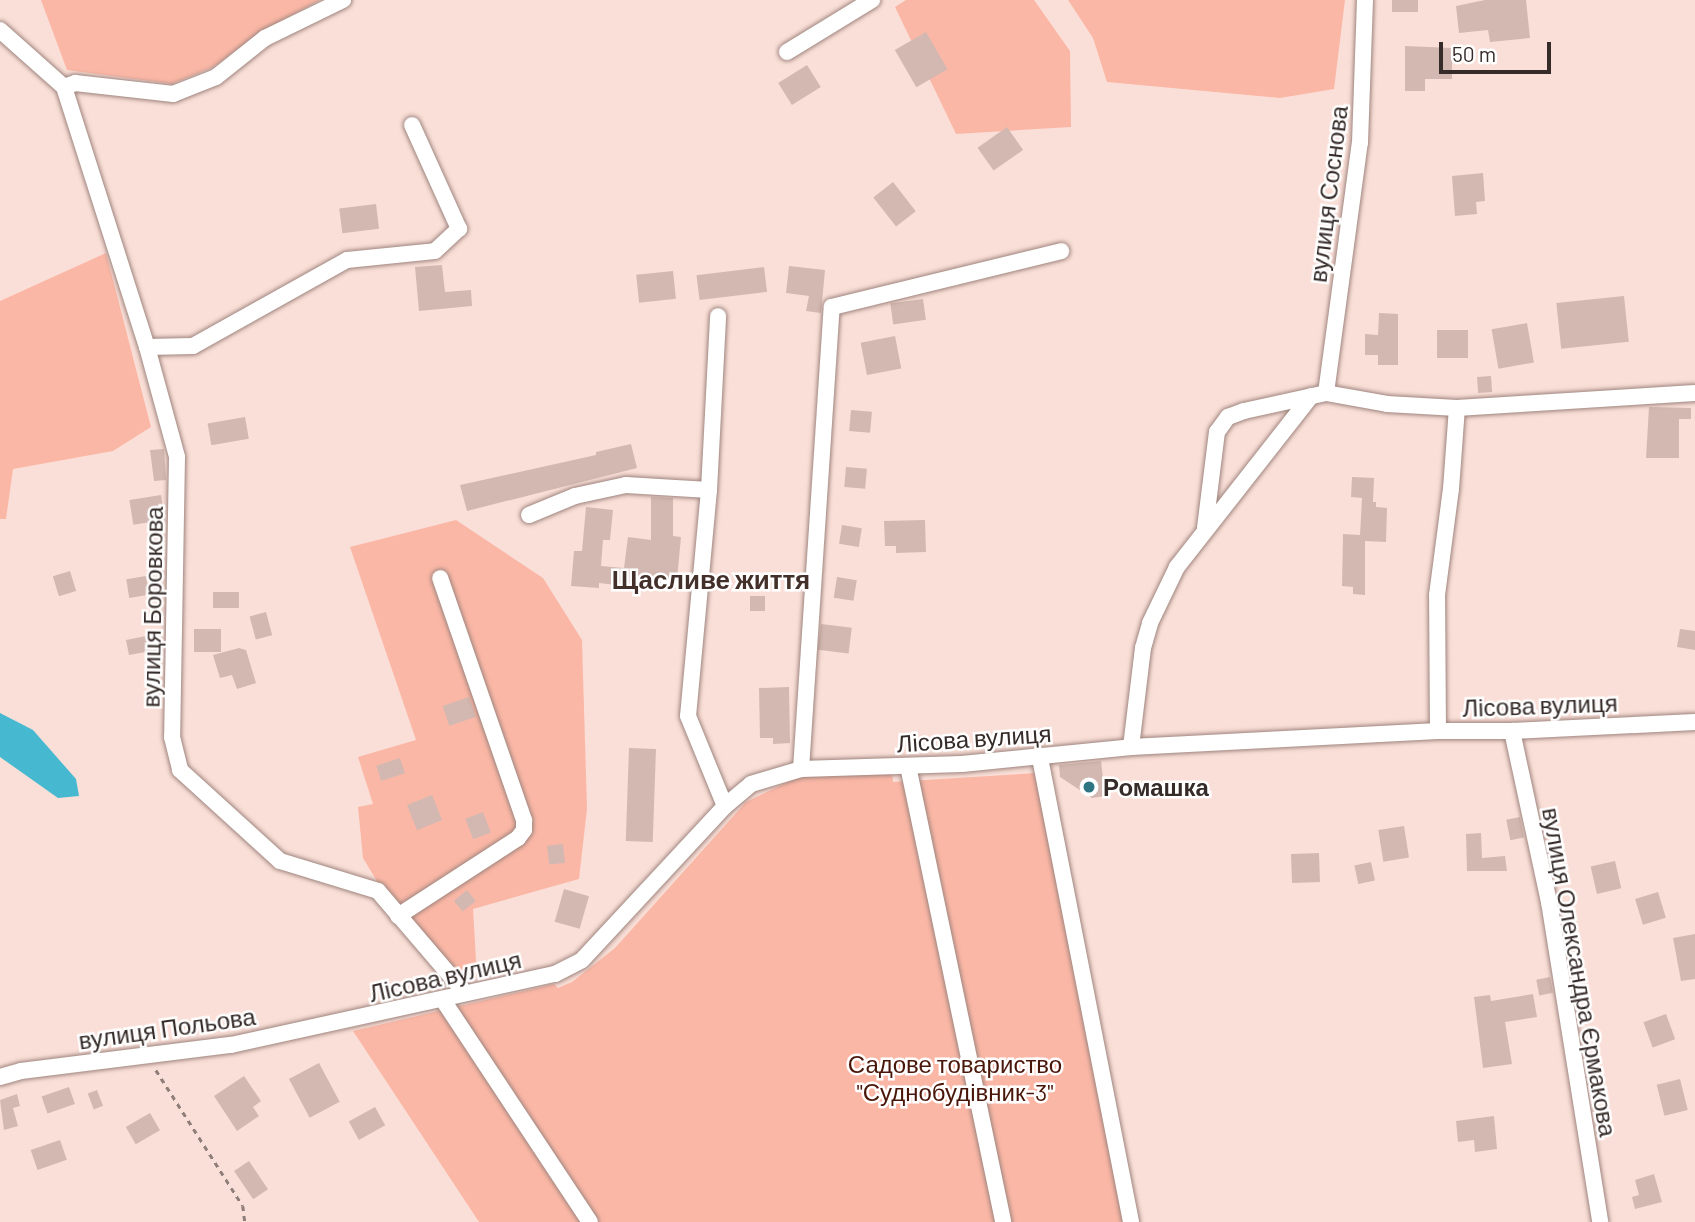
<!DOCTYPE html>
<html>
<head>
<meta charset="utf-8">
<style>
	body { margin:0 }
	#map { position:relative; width:1695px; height:1222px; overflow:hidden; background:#fadfd8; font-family:Barlow,sans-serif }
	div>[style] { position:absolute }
	.green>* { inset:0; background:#fbb7a6 }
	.water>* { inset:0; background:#46b9d1 }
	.building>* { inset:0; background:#d3b8b1; transform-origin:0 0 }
	.path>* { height:2.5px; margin-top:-1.25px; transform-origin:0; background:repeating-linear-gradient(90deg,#8f7d79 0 5px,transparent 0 10px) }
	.roads { filter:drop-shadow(0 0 2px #9e857e) drop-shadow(0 0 2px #9e857e) }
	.minor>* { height:16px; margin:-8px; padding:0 8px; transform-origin:8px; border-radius:8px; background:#fff }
	.dots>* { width:19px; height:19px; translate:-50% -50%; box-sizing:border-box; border:4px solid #fff; border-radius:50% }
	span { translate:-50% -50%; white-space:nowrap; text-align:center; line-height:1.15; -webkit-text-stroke:5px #fff; paint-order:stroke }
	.street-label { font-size:24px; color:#352b28 }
	.poi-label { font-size:24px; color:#352b28; font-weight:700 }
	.left { translate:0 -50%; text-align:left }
	.park-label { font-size:24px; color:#4a1609 }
	.neighbourhood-label { font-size:26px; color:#44302a; font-weight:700 }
	.scale { position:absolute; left:1439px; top:42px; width:112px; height:32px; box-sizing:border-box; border:4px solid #352b28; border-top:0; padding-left:9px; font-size:21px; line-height:24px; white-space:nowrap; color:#352b28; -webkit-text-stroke:5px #fff; paint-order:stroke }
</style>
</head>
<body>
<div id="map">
	<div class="green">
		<i style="clip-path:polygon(41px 0,320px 0,262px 31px,213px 67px,172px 84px,67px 70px)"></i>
		<i style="clip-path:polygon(906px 0,1034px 0,1070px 51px,1071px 127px,956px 134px,895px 7px)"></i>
		<i style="clip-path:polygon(1068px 0,1345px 0,1334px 89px,1280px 98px,1107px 82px,1093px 38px)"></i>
		<i style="clip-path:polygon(106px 253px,151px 427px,113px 451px,13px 469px,6px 519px,0 519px,0 301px)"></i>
		<i style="clip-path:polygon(456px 520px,543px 578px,582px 640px,587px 809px,579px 879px,473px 909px,477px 977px,457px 984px,398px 916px,363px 858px,358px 807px,373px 804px,358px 757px,416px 740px,350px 547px)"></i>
		<i style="clip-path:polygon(892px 772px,893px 782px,1037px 773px,1129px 1222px,479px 1222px,353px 1031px,554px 984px,558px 988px,572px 982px,615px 948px,746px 802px,798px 777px)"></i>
	</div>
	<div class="water">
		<i style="clip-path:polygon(0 713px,33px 730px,76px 779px,79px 796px,58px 798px,0 757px)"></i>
	</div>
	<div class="building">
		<i style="left:1392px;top:0;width:26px;height:12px"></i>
		<i style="clip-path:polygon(1485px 0,1526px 0,1530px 38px,1490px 42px,1488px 30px,1459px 33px,1456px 6px)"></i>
		<i style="left:926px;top:32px;width:43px;height:36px;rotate:60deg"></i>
		<i style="clip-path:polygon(1405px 46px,1452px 48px,1452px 79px,1425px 79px,1425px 91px,1405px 91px)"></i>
		<i style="left:807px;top:65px;width:26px;height:34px;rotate:58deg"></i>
		<i style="left:1007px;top:127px;width:28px;height:36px;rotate:55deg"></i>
		<i style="clip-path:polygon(1483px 173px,1485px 201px,1476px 202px,1477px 214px,1455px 216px,1452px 176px)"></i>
		<i style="left:893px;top:182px;width:37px;height:25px;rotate:52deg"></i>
		<i style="left:376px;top:204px;width:25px;height:37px;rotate:83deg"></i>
		<i style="clip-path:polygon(442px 265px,445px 292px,471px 290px,472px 306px,419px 311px,415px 267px)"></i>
		<i style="clip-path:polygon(789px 266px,825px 270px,821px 313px,806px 311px,809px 296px,786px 293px)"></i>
		<i style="left:764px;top:267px;width:25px;height:68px;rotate:83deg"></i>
		<i style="left:673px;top:271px;width:28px;height:37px;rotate:84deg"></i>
		<i style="left:1624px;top:296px;width:46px;height:68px;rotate:84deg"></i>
		<i style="left:923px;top:299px;width:21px;height:33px;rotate:82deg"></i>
		<i style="clip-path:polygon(1379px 313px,1398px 314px,1398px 365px,1378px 365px,1378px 355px,1365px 355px,1365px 334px,1378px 335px)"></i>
		<i style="left:1527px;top:323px;width:40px;height:36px;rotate:80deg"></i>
		<i style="left:1437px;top:330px;width:31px;height:28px"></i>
		<i style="left:895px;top:336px;width:33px;height:35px;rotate:79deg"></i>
		<i style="left:1491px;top:376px;width:16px;height:14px;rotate:86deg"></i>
		<i style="clip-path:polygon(1649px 407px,1691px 408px,1691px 419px,1679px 419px,1679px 458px,1646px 458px)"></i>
		<i style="left:851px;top:410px;width:21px;height:21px;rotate:5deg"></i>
		<i style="left:245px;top:417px;width:22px;height:38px;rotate:80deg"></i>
		<i style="clip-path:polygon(631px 444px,637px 468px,467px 511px,460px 485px,596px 455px,596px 452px)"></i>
		<i style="clip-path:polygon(164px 449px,166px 480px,154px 481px,150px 450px)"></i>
		<i style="left:846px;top:467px;width:21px;height:20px;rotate:5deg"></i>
		<i style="clip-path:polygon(1352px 477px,1374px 478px,1373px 502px,1376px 502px,1376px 507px,1387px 508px,1386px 542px,1365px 541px,1365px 595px,1353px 594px,1353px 587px,1342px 586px,1343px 534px,1360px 535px,1362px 498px,1351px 497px)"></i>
		<i style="left:161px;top:495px;width:25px;height:32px;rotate:81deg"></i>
		<i style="clip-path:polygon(651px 497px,673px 498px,673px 536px,681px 537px,677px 579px,670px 578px,669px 585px,634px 581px,634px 587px,599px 583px,599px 588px,571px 586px,574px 551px,582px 551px,586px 507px,613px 510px,610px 540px,603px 540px,601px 566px,624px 568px,628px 537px,651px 540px)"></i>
		<i style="clip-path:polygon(925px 520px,926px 552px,896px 553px,896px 546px,885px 546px,884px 521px)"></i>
		<i style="left:842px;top:525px;width:20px;height:19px;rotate:9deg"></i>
		<i style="left:70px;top:571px;width:21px;height:18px;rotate:73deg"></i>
		<i style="left:146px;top:576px;width:19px;height:20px;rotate:81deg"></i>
		<i style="left:837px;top:577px;width:20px;height:21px;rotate:9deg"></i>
		<i style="left:213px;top:592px;width:26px;height:16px"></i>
		<i style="left:750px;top:596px;width:15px;height:15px"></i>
		<i style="left:266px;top:612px;width:24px;height:17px;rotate:75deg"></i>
		<i style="left:821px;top:624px;width:31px;height:26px;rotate:7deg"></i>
		<i style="left:194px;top:629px;width:27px;height:23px"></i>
		<i style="clip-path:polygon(1680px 629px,1695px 631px,1695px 650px,1677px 647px)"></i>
		<i style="clip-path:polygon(156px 634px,161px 658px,147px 661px,145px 652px,129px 655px,126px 640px)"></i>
		<i style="clip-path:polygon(239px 648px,246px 650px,256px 683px,237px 689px,232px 675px,220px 678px,213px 655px)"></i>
		<i style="clip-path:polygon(789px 687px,790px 743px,773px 744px,773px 738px,760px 738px,759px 688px)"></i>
		<i style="left:469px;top:697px;width:21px;height:28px;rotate:71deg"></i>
		<i style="left:629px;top:748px;width:27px;height:93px;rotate:2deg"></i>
		<i style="left:400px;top:758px;width:16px;height:25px;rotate:72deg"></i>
		<i style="clip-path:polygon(1101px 761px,1105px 796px,1092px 798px,1060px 777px,1059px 765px)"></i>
		<i style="left:432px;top:795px;width:27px;height:27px;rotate:68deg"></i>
		<i style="left:483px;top:812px;width:22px;height:19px;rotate:69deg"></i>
		<i style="left:1520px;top:817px;width:21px;height:14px;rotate:79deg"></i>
		<i style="left:1404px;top:826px;width:32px;height:26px;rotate:81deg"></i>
		<i style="clip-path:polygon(1481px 833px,1482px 858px,1505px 856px,1507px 871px,1467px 871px,1466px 834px)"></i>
		<i style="left:563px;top:844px;width:19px;height:16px;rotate:84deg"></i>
		<i style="left:1319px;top:853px;width:29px;height:28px;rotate:88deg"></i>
		<i style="left:1615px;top:861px;width:28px;height:25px;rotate:77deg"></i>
		<i style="left:1371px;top:862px;width:19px;height:17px;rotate:78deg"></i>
		<i style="left:564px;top:889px;width:26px;height:34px;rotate:16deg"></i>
		<i style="left:467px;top:890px;width:14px;height:17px;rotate:51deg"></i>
		<i style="left:1658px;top:892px;width:27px;height:24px;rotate:73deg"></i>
		<i style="clip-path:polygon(1695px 934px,1695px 979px,1681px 981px,1673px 938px)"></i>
		<i style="left:1550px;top:977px;width:16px;height:14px;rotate:79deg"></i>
		<i style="clip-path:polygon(1533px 994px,1537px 1017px,1505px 1022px,1512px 1064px,1483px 1068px,1474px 997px,1490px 995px,1491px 1001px)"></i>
		<i style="left:1666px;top:1014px;width:27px;height:24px;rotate:70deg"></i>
		<i style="left:319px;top:1063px;width:44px;height:34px;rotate:62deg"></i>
		<i style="clip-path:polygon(244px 1076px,261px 1101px,253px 1107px,259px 1116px,237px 1131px,214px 1096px)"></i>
		<i style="left:1680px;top:1079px;width:32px;height:24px;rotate:76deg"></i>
		<i style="left:69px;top:1087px;width:18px;height:29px;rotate:71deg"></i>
		<i style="left:97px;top:1090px;width:17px;height:10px;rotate:69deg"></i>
		<i style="clip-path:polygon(17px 1094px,20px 1106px,13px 1108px,18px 1126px,4px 1130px,0 1100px)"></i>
		<i style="left:375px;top:1107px;width:21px;height:30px;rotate:61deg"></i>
		<i style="left:150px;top:1113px;width:20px;height:28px;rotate:60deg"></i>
		<i style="clip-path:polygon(1494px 1116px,1497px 1149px,1475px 1152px,1474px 1140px,1458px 1142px,1456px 1121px)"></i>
		<i style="left:60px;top:1140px;width:21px;height:31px;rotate:71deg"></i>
		<i style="left:249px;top:1161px;width:34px;height:18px;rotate:56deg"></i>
		<i style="clip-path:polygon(1654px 1174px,1662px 1202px,1635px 1209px,1632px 1197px,1639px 1195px,1635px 1180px)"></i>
	</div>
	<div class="path">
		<i style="left:156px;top:1070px;width:161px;rotate:57.4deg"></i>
		<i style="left:243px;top:1206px;width:16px;rotate:83deg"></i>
	</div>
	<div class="roads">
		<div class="minor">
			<i style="left:0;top:30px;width:86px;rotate:41.7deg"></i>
			<i style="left:787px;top:52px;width:100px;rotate:-31.5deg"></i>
			<i style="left:64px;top:87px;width:273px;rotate:72.3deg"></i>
			<i style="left:147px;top:347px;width:114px;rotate:74.7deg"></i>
			<i style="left:177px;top:457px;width:280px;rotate:91deg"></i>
			<i style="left:172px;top:737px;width:34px;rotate:76deg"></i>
			<i style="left:180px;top:770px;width:135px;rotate:42.3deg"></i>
			<i style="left:280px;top:861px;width:102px;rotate:17deg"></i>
			<i style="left:378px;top:891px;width:134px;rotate:49.5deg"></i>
			<i style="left:64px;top:87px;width:12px;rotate:-20deg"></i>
			<i style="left:75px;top:83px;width:99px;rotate:6.4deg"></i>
			<i style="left:173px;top:94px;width:46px;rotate:-21.6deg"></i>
			<i style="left:216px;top:77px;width:63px;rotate:-38.5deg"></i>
			<i style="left:265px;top:38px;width:87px;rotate:-26deg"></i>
			<i style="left:147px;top:347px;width:46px;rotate:-1.2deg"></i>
			<i style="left:193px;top:346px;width:176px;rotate:-29.2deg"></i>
			<i style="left:347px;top:260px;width:88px;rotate:-5.8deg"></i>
			<i style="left:435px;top:251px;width:33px;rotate:-43deg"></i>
			<i style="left:459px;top:229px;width:114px;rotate:-114.3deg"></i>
			<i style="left:1326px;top:393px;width:252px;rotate:-82.3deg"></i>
			<i style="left:1360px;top:143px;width:143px;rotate:-88deg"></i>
			<i style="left:709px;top:490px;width:174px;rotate:-87deg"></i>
			<i style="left:529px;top:515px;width:50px;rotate:-22.4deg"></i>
			<i style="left:575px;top:496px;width:52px;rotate:-12.2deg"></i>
			<i style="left:626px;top:485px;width:83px;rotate:3.4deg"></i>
			<i style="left:709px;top:490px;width:227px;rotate:95.3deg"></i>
			<i style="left:688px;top:716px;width:97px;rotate:67.7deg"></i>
			<i style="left:1205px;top:528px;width:97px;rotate:-82.9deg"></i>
			<i style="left:1217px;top:432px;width:19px;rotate:-54deg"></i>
			<i style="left:1228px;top:417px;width:17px;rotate:-21deg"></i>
			<i style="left:1244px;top:411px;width:84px;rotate:-12.4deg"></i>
			<i style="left:1326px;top:393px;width:62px;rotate:10.2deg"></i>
			<i style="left:1387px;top:404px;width:70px;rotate:3.3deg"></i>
			<i style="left:1457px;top:408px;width:238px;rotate:-3.6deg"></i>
			<i style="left:1438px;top:731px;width:136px;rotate:-90.4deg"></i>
			<i style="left:1437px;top:595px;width:107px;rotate:-82.5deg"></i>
			<i style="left:1451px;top:489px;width:81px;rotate:-85.8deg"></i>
			<i style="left:1512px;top:731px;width:175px;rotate:77.8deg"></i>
			<i style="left:1549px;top:902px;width:324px;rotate:80.9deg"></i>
			<i style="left:1131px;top:747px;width:100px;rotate:-83.1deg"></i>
			<i style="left:1143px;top:648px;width:26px;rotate:-74deg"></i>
			<i style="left:1150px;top:623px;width:62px;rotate:-64.3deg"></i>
			<i style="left:1177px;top:567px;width:217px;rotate:-51.9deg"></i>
			<i style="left:1040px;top:758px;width:473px;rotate:78.9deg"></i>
			<i style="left:908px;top:766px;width:466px;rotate:78.2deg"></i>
			<i style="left:801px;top:769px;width:463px;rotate:-86.2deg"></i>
			<i style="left:832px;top:307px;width:236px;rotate:-13.7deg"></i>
			<i style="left:398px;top:916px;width:143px;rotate:-33deg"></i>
			<i style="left:518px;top:838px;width:10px;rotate:-53deg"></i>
			<i style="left:524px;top:830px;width:10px;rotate:-90deg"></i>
			<i style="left:524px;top:820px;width:256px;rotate:-109.1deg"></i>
			<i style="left:443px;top:1000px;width:266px;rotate:56.5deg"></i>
			<i style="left:0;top:1077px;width:22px;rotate:-16deg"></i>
			<i style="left:21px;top:1071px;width:212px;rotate:-7.1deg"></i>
			<i style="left:231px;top:1045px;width:332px;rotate:-12.4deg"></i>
			<i style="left:555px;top:974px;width:30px;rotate:-27deg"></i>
			<i style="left:582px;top:960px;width:210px;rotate:-47.1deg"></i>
			<i style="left:725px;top:806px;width:34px;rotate:-40deg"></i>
			<i style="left:751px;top:784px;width:52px;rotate:-16.7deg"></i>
			<i style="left:801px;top:769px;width:161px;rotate:-1.8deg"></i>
			<i style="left:962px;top:764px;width:170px;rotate:-5.7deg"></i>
			<i style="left:1131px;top:747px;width:307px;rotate:-3deg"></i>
			<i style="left:1438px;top:731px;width:74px"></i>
			<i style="left:1512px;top:731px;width:183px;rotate:-2.8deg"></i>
		</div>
	</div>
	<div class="dots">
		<i style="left:1089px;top:787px;background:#2f7483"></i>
	</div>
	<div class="street-label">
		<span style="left:1328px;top:194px;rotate:-83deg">вулиця Соснова</span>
		<span style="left:152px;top:607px;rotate:-89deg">вулиця Боровкова</span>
		<span style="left:1540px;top:705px;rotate:-2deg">Лісова вулиця</span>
		<span style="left:974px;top:738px;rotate:-4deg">Лісова вулиця</span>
		<span style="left:1580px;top:972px;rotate:80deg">вулиця Олександра Єрмакова</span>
		<span style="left:445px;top:976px;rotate:-13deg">Лісова вулиця</span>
		<span style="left:167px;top:1028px;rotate:-8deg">вулиця Польова</span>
	</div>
	<div class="poi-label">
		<span class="left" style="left:1103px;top:787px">Ромашка</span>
	</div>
	<div class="park-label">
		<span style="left:955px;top:1078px">Садове товариство<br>"Суднобудівник-3"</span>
	</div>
	<div class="neighbourhood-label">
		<span style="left:711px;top:579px">Щасливе життя</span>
	</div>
	<div class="scale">50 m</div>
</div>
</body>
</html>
